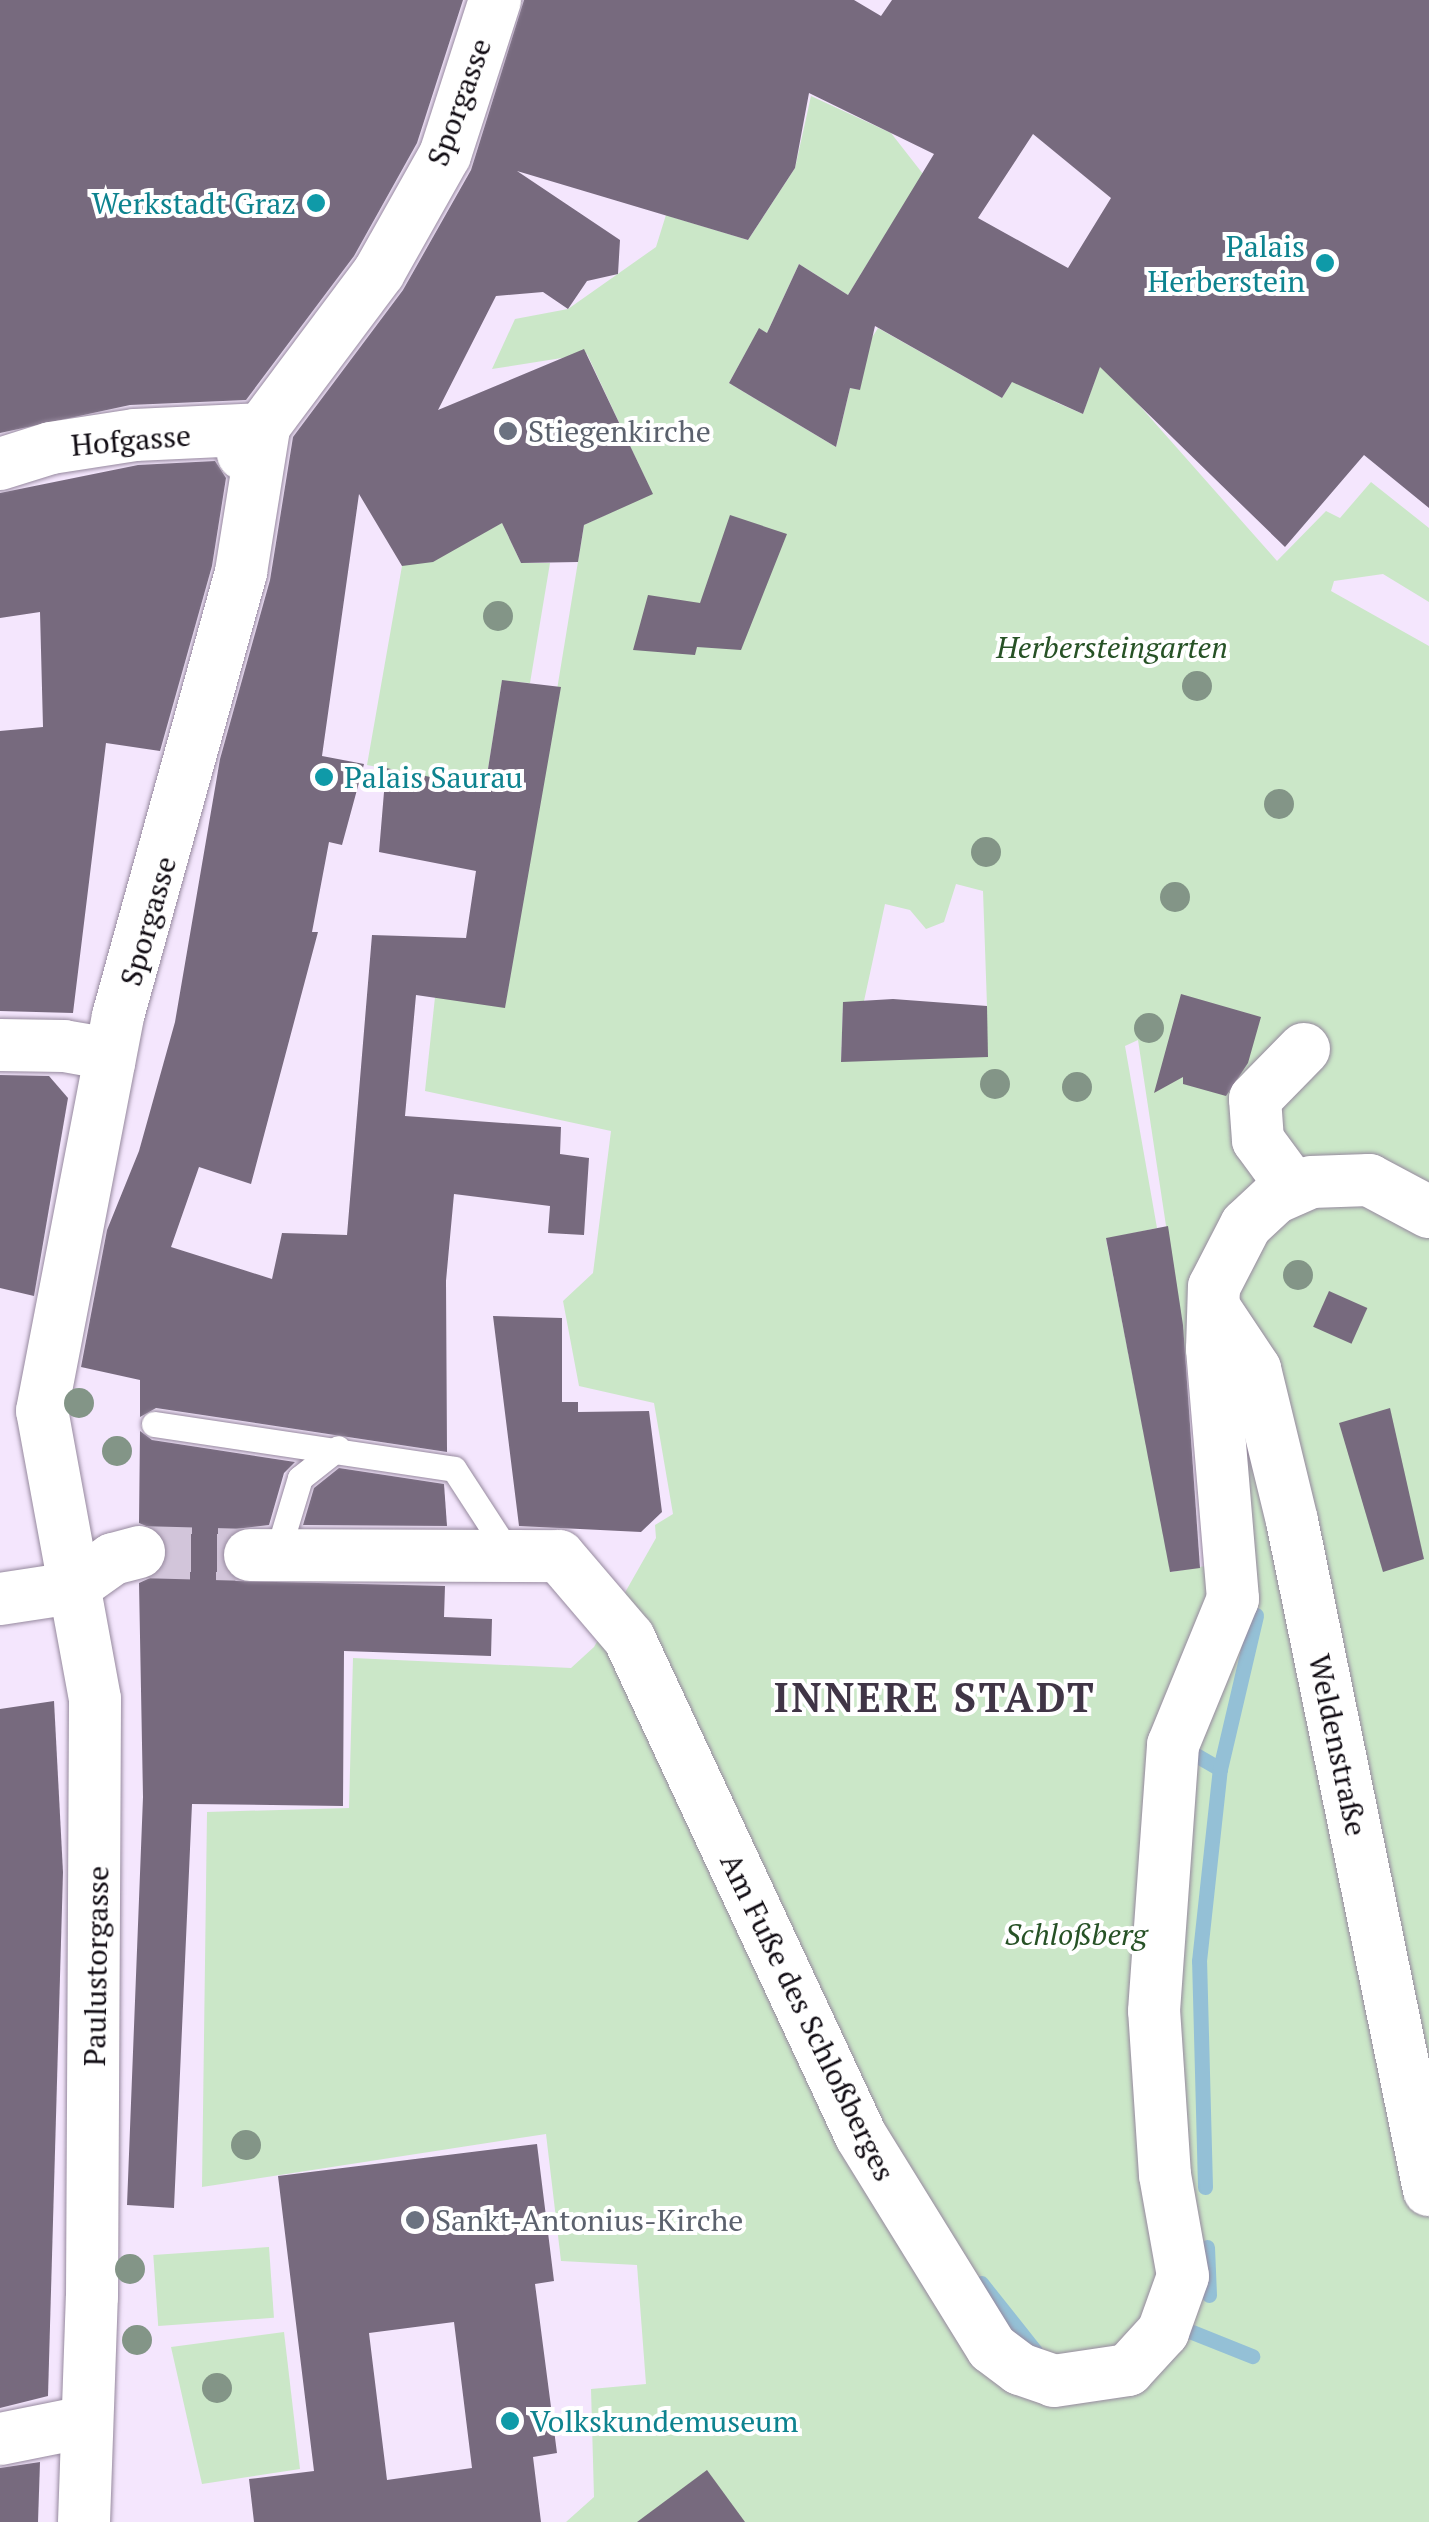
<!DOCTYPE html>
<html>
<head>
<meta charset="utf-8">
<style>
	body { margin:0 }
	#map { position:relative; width:1429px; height:2522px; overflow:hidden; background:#f4e6fd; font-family:"PT Serif",serif }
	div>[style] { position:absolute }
	.green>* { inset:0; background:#cbe7c8; transform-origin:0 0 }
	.stream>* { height:15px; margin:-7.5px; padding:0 7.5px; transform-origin:7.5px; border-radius:7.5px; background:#94c0d6 }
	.building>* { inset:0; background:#776a7e; transform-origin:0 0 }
	.street-tunnel>* { height:52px; margin-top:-26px; transform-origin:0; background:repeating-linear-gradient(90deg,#d2c5da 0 52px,transparent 0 78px) }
	.roads { filter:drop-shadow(0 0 2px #96899e) drop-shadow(0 0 2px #96899e) }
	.lane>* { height:25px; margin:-12.5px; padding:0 12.5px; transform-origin:12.5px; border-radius:12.5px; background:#fff }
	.street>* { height:52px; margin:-26px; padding:0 26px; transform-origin:26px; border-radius:26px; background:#fff }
	.trees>* { width:30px; height:30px; margin:-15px; border-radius:50%; background:#839587 }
	.dots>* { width:28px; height:28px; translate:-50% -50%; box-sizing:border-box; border:5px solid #fff; border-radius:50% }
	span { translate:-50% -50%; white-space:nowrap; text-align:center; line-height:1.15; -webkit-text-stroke:8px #fff; paint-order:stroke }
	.street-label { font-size:30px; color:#120d14 }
	.culture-label { font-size:30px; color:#0d838f }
	.right { translate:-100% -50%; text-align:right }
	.left { translate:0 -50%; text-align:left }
	.worship-label { font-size:30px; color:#5b616d }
	.park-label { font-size:30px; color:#275226; font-style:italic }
	.district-label { font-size:40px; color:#403546; font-weight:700; letter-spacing:2.5px }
</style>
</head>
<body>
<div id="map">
	<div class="green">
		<i style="clip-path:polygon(evenodd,811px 96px,891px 133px,923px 174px,848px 295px,799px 264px,767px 333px,759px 329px,729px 383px,836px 447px,850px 388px,860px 389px,866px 347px,878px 328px,1002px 398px,1044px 331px,1076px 348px,1053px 401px,1083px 414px,1101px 362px,1277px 561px,1326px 511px,1340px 518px,1371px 482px,1429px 528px,1429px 602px,1383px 574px,1334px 581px,1331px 591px,1429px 646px,1429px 2522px,566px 2522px,594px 2497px,591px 2389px,646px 2384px,637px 2265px,561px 2261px,546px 2134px,202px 2187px,207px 1812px,349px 1808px,353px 1658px,571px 1668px,594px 1647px,656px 1538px,655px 1525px,673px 1514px,654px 1403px,579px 1386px,563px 1301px,593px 1273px,611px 1131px,425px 1091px,435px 997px,505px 1007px,584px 525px,652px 493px,587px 354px,492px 369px,515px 319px,568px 309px,656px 247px,670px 202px,672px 217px,748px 240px,795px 168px,811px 96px,956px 884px,983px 891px,987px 1006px,841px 1061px,843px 1003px,864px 1001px,885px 904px,910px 910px,926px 929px,944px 922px,956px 884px,811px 96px,1138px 1040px,1217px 1564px,1171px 1572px,1106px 1239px,1157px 1228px,1125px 1046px,1138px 1040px)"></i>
		<i style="clip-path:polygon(497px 512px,521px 563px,550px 563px,530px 683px,502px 681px,485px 788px,367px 765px,402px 566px)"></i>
		<i style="left:269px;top:2247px;width:71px;height:116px;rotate:86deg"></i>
		<i style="clip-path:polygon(284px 2332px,300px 2469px,202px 2484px,171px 2347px)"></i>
	</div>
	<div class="stream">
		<i style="left:1182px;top:1747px;width:44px;rotate:30.1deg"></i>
		<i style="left:1205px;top:2187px;width:226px;rotate:-91.5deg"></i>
		<i style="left:1199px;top:1961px;width:193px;rotate:-83.8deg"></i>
		<i style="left:1220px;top:1769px;width:158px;rotate:-76.8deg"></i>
		<i style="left:1207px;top:2247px;width:48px;rotate:87.6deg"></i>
		<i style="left:981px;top:2283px;width:87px;rotate:51.5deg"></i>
		<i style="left:1192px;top:2332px;width:65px;rotate:21.8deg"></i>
	</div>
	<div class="building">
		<i style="clip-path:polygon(0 0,463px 0,417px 143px,354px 256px,246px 400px,130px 405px,0 433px)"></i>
		<i style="clip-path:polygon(evenodd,524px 0,854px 0,881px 16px,892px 0,1429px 0,1429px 508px,1364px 455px,1285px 547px,1100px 367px,1083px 414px,1012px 382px,1002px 398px,875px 326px,860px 390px,850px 388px,836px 447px,729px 383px,759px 328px,767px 333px,799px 264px,848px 295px,934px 154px,809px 93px,795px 168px,748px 240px,517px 171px,620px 240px,618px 274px,587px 281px,568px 309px,543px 292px,496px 296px,438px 410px,584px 349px,653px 494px,584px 525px,578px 562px,521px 563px,502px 523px,433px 562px,402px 566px,359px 494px,322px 756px,364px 764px,342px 845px,329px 842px,312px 932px,318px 932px,251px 1184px,199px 1167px,171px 1247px,272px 1279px,282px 1233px,347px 1235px,372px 935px,466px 938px,476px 871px,379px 852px,386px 768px,485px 788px,502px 680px,561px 687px,505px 1008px,416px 995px,405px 1116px,561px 1127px,560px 1154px,589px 1158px,584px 1235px,548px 1233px,550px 1206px,454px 1194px,446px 1281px,447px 1452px,156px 1408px,140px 1417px,140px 1380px,81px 1367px,107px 1230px,139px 1151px,175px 1022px,220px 759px,270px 580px,293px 437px,403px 290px,471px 170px,524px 0,1033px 134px,1111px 198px,1068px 268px,978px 218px,1033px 134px)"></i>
		<i style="clip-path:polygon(215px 461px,226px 478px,212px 566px,160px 751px,106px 743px,73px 1013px,0 1011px,0 731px,43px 727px,40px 612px,0 618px,0 493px,138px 465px)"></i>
		<i style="clip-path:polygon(730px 515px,787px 534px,741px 650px,697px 647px,695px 655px,633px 650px,648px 595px,700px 603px)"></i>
		<i style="clip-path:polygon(1181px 994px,1261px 1017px,1248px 1063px,1226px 1096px,1183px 1084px,1183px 1077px,1154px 1093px)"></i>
		<i style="clip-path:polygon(893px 999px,987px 1006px,988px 1057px,841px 1062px,843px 1002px)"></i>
		<i style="clip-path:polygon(0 1075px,49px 1076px,68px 1098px,34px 1296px,0 1288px)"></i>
		<i style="clip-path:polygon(1168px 1226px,1183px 1325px,1200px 1568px,1170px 1572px,1106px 1238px)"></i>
		<i style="left:1329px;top:1291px;width:42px;height:39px;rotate:24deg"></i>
		<i style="clip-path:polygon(493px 1316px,562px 1318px,562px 1402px,578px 1402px,578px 1412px,649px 1411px,662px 1512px,641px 1532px,519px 1526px)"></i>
		<i style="clip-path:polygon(1390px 1408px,1424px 1559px,1383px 1572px,1339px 1423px)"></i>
		<i style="clip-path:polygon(140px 1431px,152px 1440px,295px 1462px,284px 1473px,269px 1525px,236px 1529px,224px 1541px,224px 1569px,236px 1581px,445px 1586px,444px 1617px,492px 1619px,491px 1656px,344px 1651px,343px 1806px,192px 1804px,174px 2208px,127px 2205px,143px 1797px,139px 1583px,159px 1574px,168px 1559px,161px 1532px,139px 1523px)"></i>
		<i style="clip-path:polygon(339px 1468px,444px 1484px,447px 1526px,303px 1525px,314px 1488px)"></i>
		<i style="clip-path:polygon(54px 1701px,63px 1872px,48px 2396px,0 2408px,0 1709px)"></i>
		<i style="clip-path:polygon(evenodd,537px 2144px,554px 2281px,535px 2284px,557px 2453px,533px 2457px,541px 2522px,254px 2522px,249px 2479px,314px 2471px,278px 2176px,537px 2144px,454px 2322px,472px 2468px,387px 2480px,369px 2333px,454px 2322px)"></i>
		<i style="clip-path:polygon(40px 2462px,38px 2522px,0 2522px,0 2468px)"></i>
		<i style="clip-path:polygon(707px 2470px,745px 2522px,637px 2522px)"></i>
	</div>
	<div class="street-tunnel">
		<i style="left:139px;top:1552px;width:111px;rotate:1.5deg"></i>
	</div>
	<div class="roads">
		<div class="lane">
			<i style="left:154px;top:1424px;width:303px;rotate:8.5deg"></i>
			<i style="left:454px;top:1469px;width:99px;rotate:57deg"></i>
			<i style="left:277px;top:1554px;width:79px;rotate:-73.2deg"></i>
			<i style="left:300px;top:1478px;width:48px;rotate:-38.3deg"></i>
		</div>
		<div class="street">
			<i style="left:243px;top:454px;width:227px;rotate:-53.2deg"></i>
			<i style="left:379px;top:272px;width:134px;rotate:-60.6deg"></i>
			<i style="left:445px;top:155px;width:163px;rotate:-72.1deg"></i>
			<i style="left:0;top:464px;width:53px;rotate:-17.4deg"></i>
			<i style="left:51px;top:448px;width:85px;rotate:-8.8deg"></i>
			<i style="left:135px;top:435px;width:129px;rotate:-2.7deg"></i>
			<i style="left:0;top:1045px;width:64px;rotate:0.9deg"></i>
			<i style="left:64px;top:1046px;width:34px;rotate:10deg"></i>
			<i style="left:97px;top:1052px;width:16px;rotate:40deg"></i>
			<i style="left:1294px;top:1189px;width:61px;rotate:-126.3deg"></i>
			<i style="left:1258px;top:1140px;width:41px;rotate:-94.2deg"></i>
			<i style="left:1255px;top:1099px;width:70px;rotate:-45.6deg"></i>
			<i style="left:1217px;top:1312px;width:69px;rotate:56.3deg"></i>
			<i style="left:1255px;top:1369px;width:156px;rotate:76.3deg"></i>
			<i style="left:1292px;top:1521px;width:683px;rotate:78.43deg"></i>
			<i style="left:250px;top:1555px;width:309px;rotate:0.2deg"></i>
			<i style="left:559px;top:1556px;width:108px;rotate:49.5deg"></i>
			<i style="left:629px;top:1638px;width:549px;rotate:65.02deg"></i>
			<i style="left:861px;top:2136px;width:249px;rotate:58.3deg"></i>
			<i style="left:992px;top:2348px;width:35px;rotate:37deg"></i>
			<i style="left:1020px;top:2369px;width:36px;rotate:19deg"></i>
			<i style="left:1054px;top:2381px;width:75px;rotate:-8.5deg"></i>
			<i style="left:1128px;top:2370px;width:52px;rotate:-47.4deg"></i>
			<i style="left:1163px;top:2332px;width:59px;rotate:-70.3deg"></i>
			<i style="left:1183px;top:2276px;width:103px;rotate:-100.1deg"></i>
			<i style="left:1165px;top:2175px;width:164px;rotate:-93.8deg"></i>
			<i style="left:1154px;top:2011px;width:267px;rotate:-85.9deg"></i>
			<i style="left:1173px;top:1745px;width:158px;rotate:-67.7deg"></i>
			<i style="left:1233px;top:1599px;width:251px;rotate:-94.8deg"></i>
			<i style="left:1212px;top:1349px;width:62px;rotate:-88.2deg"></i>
			<i style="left:1214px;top:1287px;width:70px;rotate:-62.7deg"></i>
			<i style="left:1246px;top:1225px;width:40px;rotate:-43deg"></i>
			<i style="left:1275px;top:1198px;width:39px;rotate:-24deg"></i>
			<i style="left:1311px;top:1182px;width:58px;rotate:-2deg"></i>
			<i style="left:1369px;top:1180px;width:68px;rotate:28.1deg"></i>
			<i style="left:0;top:1599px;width:73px;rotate:-8.7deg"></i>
			<i style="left:72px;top:1588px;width:50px;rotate:-35.3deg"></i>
			<i style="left:113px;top:1559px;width:27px;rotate:-15deg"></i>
			<i style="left:0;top:2439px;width:87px;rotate:-11.3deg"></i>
			<i style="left:84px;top:2522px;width:225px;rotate:-88deg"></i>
			<i style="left:92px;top:2297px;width:598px;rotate:-89.71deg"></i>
			<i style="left:95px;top:1699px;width:293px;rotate:-100.4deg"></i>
			<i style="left:42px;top:1411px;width:402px;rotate:-79.1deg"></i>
			<i style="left:118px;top:1016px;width:461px;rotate:-74.5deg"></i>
			<i style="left:241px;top:572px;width:145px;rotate:-80.9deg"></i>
		</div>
	</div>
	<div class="trees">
		<i style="left:498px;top:616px"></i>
		<i style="left:1197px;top:686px"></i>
		<i style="left:1279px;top:804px"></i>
		<i style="left:986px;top:852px"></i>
		<i style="left:1175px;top:897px"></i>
		<i style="left:1149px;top:1028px"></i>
		<i style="left:995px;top:1084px"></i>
		<i style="left:1077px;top:1087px"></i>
		<i style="left:1298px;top:1275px"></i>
		<i style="left:79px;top:1403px"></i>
		<i style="left:117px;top:1451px"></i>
		<i style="left:246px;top:2145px"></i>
		<i style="left:130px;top:2269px"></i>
		<i style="left:137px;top:2340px"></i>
		<i style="left:217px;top:2388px"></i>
	</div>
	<div class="dots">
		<i style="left:316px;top:203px;background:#0f9aa8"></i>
		<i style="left:1325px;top:263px;background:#0f9aa8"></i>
		<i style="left:508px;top:431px;background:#6b7280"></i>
		<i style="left:324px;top:777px;background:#0f9aa8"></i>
		<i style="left:415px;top:2220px;background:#6b7280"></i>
		<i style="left:510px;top:2421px;background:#0f9aa8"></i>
	</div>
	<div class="street-label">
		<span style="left:459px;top:102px;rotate:-70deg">Sporgasse</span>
		<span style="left:131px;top:440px;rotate:-5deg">Hofgasse</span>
		<span style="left:148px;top:921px;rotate:-74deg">Sporgasse</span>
		<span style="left:1338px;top:1745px;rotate:78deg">Weldenstraße</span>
		<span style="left:96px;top:1966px;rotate:-89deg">Paulustorgasse</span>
		<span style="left:808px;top:2017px;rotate:64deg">Am Fuße des Schloßberges</span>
	</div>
	<div class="culture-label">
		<span class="right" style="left:296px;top:203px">Werkstadt Graz</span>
		<span class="right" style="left:1305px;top:263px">Palais<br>Herberstein</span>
		<span class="left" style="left:344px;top:777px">Palais Saurau</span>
		<span class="left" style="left:530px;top:2421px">Volkskundemuseum</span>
	</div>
	<div class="worship-label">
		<span class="left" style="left:528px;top:431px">Stiegenkirche</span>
		<span class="left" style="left:435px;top:2220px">Sankt-Antonius-Kirche</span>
	</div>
	<div class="park-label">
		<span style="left:1112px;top:647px">Herbersteingarten</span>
		<span style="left:1076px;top:1934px">Schloßberg</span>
	</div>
	<div class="district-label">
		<span style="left:935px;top:1697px">INNERE STADT</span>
	</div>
</div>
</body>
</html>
